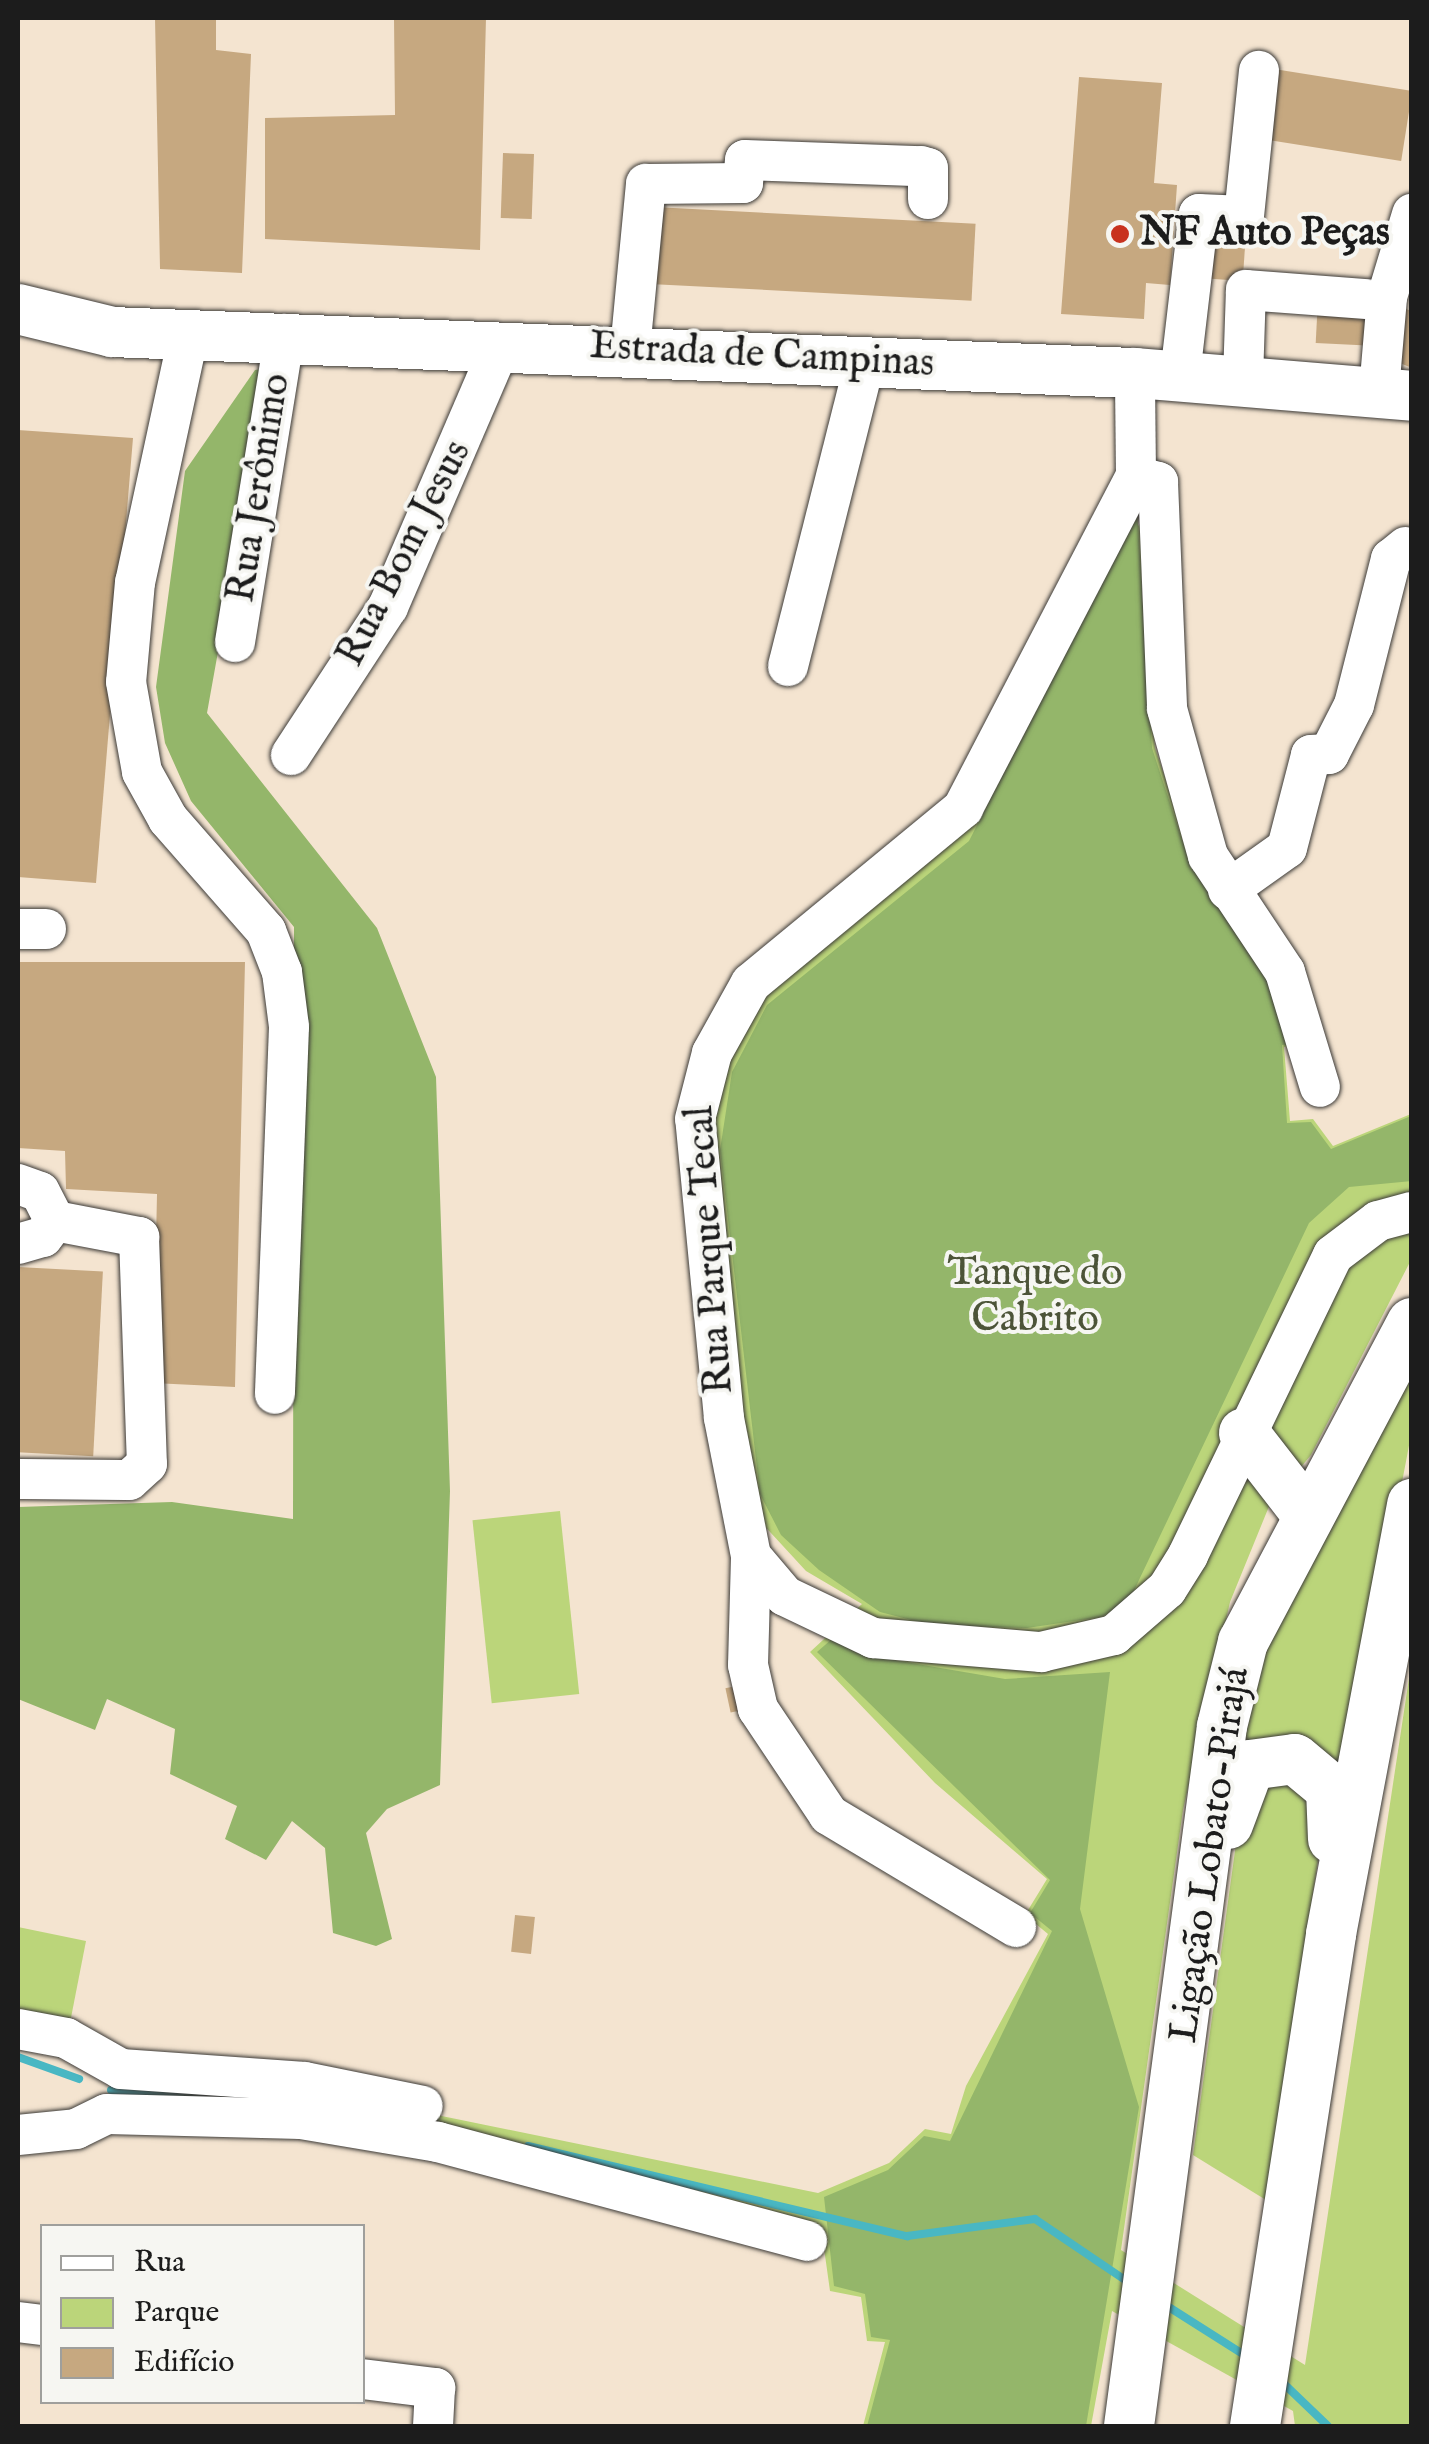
<!DOCTYPE html>
<html>
<head>
<meta charset="utf-8">
<style>
	body { margin:0 }
	#map { position:relative; width:1429px; height:2444px; overflow:hidden; background:#f4e4d0; font-family:"IM FELL English",serif }
	div>[style] { position:absolute }
	.green>* { inset:0; background:#bbd57a; transform-origin:0 0 }
	.forest>* { inset:0; background:#94b66a }
	.stream>* { height:8px; margin:-4px; padding:0 4px; transform-origin:4px; border-radius:4px; background:#49b7c3 }
	.building>* { inset:0; background:#c6a880; transform-origin:0 0 }
	.roads { filter:drop-shadow(0 0 2px #3c3a37) drop-shadow(0 0 2px #3c3a37) }
	.minor>* { height:40px; margin:-20px; padding:0 20px; transform-origin:20px; border-radius:20px; background:#fff }
	.major>* { height:50px; margin:-25px; padding:0 25px; transform-origin:25px; border-radius:25px; background:#fff }
	.dots>* { width:28px; height:28px; translate:-50% -50%; box-sizing:border-box; border:5px solid #f6f6f2; border-radius:50% }
	span { translate:-50% -50%; white-space:nowrap; text-align:center; line-height:1.15; -webkit-text-stroke:8px #f6f6f2; paint-order:stroke }
	.poi-label { font-size:40px; color:#1c1c1c; font-weight:700 }
	.left { translate:0 -50%; text-align:left }
	.street-label { font-size:40px; color:#1c1c1c }
	.park-label { font-size:40px; color:#4c5438 }
	.frame { position:absolute; inset:0; border:20px solid #1c1c1c; pointer-events:none }
	.legend { position:absolute; left:40px; top:2224px; width:325px; height:180px; box-sizing:border-box; background:#f6f6f2; border:2px solid #9f9f9c; margin:0; padding:12px 18px; list-style:none; font-size:30px; color:#1c1c1c }
	.legend li { display:flex; align-items:center; gap:20px; height:50px }
	.legend b { width:50px; border:2px solid #9f9f9c }
</style>
</head>
<body>
<div id="map">
	<div class="green">
		<i style="clip-path:polygon(1146px 516px,1140px 601px,1155px 748px,1191px 854px,1292px 1045px,1284px 1047px,1290px 1121px,1313px 1119px,1333px 1146px,1411px 1114px,1412px 1258px,1311px 1455px,1270px 1504px,1230px 1602px,1183px 1810px,1121px 2250px,1305px 2365px,1411px 1665px,1411px 2426px,1295px 2426px,1293px 2411px,1112px 2311px,1091px 2426px,863px 2426px,885px 2342px,867px 2341px,861px 2297px,830px 2291px,822px 2234px,295px 2086px,818px 2193px,889px 2163px,925px 2129px,951px 2134px,966px 2086px,1048px 1934px,1025px 1915px,1047px 1879px,935px 1783px,810px 1652px,862px 1604px,806px 1571px,759px 1520px,747px 1482px,711px 1137px,730px 1050px,761px 996px,967px 830px,1104px 569px)"></i>
		<i style="clip-path:polygon(1411px 1361px,1411px 1435px,1347px 1772px,1307px 1742px,1236px 1758px,1262px 1655px)"></i>
		<i style="left:560px;top:1511px;width:184px;height:88px;rotate:84deg"></i>
		<i style="clip-path:polygon(1301px 1778px,1321px 1841px,1266px 2200px,1193px 2155px,1239px 1822px,1252px 1786px)"></i>
		<i style="clip-path:polygon(18px 1927px,86px 1941px,68px 2033px,18px 2023px)"></i>
	</div>
	<div class="forest">
		<i style="clip-path:polygon(269px 368px,207px 713px,377px 928px,436px 1077px,450px 1491px,440px 1785px,387px 1809px,366px 1833px,392px 1939px,376px 1946px,333px 1933px,325px 1848px,292px 1821px,266px 1860px,225px 1839px,237px 1806px,170px 1774px,175px 1729px,107px 1699px,95px 1730px,18px 1699px,18px 1507px,172px 1502px,293px 1519px,294px 927px,191px 801px,165px 743px,156px 687px,185px 471px,255px 370px)"></i>
		<i style="clip-path:polygon(1137px 509px,1152px 748px,1187px 855px,1272px 986px,1289px 1044px,1282px 1045px,1287px 1123px,1311px 1122px,1331px 1149px,1411px 1116px,1412px 1181px,1349px 1187px,1309px 1223px,1129px 1601px,1101px 1617px,1027px 1628px,931px 1625px,880px 1612px,819px 1570px,781px 1535px,760px 1494px,720px 1150px,732px 1072px,767px 1005px,969px 841px)"></i>
		<i style="clip-path:polygon(833px 1638px,882px 1658px,1005px 1679px,1110px 1672px,1080px 1909px,1139px 2107px,1086px 2426px,867px 2426px,890px 2340px,871px 2337px,865px 2294px,834px 2286px,824px 2197px,888px 2170px,924px 2136px,950px 2141px,1052px 1931px,1030px 1913px,1050px 1880px,817px 1652px)"></i>
	</div>
	<div class="stream">
		<i style="left:18px;top:2057px;width:65px;rotate:19.8deg"></i>
		<i style="left:111px;top:2090px;width:110px;rotate:3.1deg"></i>
		<i style="left:528px;top:2146px;width:390px;rotate:13.4deg"></i>
		<i style="left:907px;top:2236px;width:129px;rotate:-7.6deg"></i>
		<i style="left:1035px;top:2219px;width:116px;rotate:34.1deg"></i>
		<i style="left:1164px;top:2304px;width:101px;rotate:32.4deg"></i>
		<i style="left:1281px;top:2381px;width:65px;rotate:43.8deg"></i>
	</div>
	<div class="building">
		<i style="clip-path:polygon(155px 18px,216px 18px,216px 50px,251px 54px,242px 273px,160px 269px)"></i>
		<i style="clip-path:polygon(394px 18px,486px 18px,480px 250px,265px 239px,265px 118px,395px 115px)"></i>
		<i style="left:1274px;top:69px;width:140px;height:71px;rotate:9deg"></i>
		<i style="clip-path:polygon(1079px 77px,1162px 83px,1154px 183px,1177px 185px,1170px 285px,1146px 283px,1144px 319px,1061px 314px)"></i>
		<i style="left:503px;top:153px;width:31px;height:65px;rotate:2deg"></i>
		<i style="left:654px;top:207px;width:322px;height:77px;rotate:3deg"></i>
		<i style="left:1201px;top:217px;width:46px;height:61px;rotate:4deg"></i>
		<i style="left:1318px;top:299px;width:51px;height:44px;rotate:3deg"></i>
		<i style="clip-path:polygon(1386px 303px,1412px 311px,1412px 368px,1368px 350px)"></i>
		<i style="clip-path:polygon(18px 430px,133px 438px,96px 883px,18px 877px)"></i>
		<i style="clip-path:polygon(18px 962px,245px 962px,235px 1387px,153px 1383px,157px 1194px,66px 1189px,65px 1151px,18px 1148px)"></i>
		<i style="left:18px;top:1267px;width:85px;height:185px;rotate:3deg"></i>
		<i style="left:745px;top:1684px;width:25px;height:20px;rotate:78deg"></i>
		<i style="left:515px;top:1915px;width:20px;height:37px;rotate:6deg"></i>
	</div>
	<div class="roads">
		<div class="minor">
			<i style="left:189px;top:333px;width:255px;rotate:102.2deg"></i>
			<i style="left:135px;top:582px;width:100px;rotate:95.1deg"></i>
			<i style="left:126px;top:682px;width:91px;rotate:79.9deg"></i>
			<i style="left:142px;top:772px;width:54px;rotate:61deg"></i>
			<i style="left:168px;top:819px;width:149px;rotate:48.8deg"></i>
			<i style="left:266px;top:931px;width:44px;rotate:68.7deg"></i>
			<i style="left:282px;top:972px;width:55px;rotate:82.7deg"></i>
			<i style="left:289px;top:1027px;width:367px;rotate:92.2deg"></i>
			<i style="left:630px;top:350px;width:167px;rotate:-84.5deg"></i>
			<i style="left:646px;top:184px;width:97px;rotate:-0.6deg"></i>
			<i style="left:743px;top:183px;width:23px;rotate:-85deg"></i>
			<i style="left:745px;top:160px;width:176px;rotate:2deg"></i>
			<i style="left:921px;top:166px;width:7px;rotate:16deg"></i>
			<i style="left:928px;top:168px;width:31px;rotate:90deg"></i>
			<i style="left:1180px;top:375px;width:162px;rotate:-83.3deg"></i>
			<i style="left:1199px;top:214px;width:45px;rotate:2.5deg"></i>
			<i style="left:1244px;top:216px;width:146px;rotate:-84.1deg"></i>
			<i style="left:1243px;top:379px;width:89px;rotate:-88.1deg"></i>
			<i style="left:1246px;top:290px;width:121px;rotate:4.3deg"></i>
			<i style="left:1379px;top:391px;width:94px;rotate:-85.1deg"></i>
			<i style="left:1387px;top:297px;width:87px;rotate:-73.2deg"></i>
			<i style="left:1136px;top:476px;width:23px;rotate:15deg"></i>
			<i style="left:1158px;top:482px;width:227px;rotate:87.7deg"></i>
			<i style="left:1167px;top:709px;width:153px;rotate:74.4deg"></i>
			<i style="left:1208px;top:856px;width:139px;rotate:56.4deg"></i>
			<i style="left:1285px;top:972px;width:120px;rotate:73.1deg"></i>
			<i style="left:235px;top:642px;width:312px;rotate:-80.8deg"></i>
			<i style="left:788px;top:666px;width:314px;rotate:-75.8deg"></i>
			<i style="left:291px;top:755px;width:177px;rotate:-56.8deg"></i>
			<i style="left:388px;top:607px;width:285px;rotate:-66.7deg"></i>
			<i style="left:1228px;top:890px;width:72px;rotate:-35.4deg"></i>
			<i style="left:1287px;top:848px;width:96px;rotate:-75.5deg"></i>
			<i style="left:1311px;top:755px;width:18px;rotate:-3deg"></i>
			<i style="left:1329px;top:754px;width:55px;rotate:-63deg"></i>
			<i style="left:1354px;top:705px;width:151px;rotate:-75.8deg"></i>
			<i style="left:1391px;top:559px;width:19px;rotate:-39deg"></i>
			<i style="left:18px;top:929px;width:28px"></i>
			<i style="left:18px;top:1184px;width:23px;rotate:20deg"></i>
			<i style="left:40px;top:1192px;width:33px;rotate:63deg"></i>
			<i style="left:55px;top:1221px;width:86px;rotate:10.8deg"></i>
			<i style="left:139px;top:1237px;width:227px;rotate:88deg"></i>
			<i style="left:147px;top:1464px;width:24px;rotate:138deg"></i>
			<i style="left:129px;top:1480px;width:111px;rotate:-179.5deg"></i>
			<i style="left:18px;top:1244px;width:26px;rotate:-16deg"></i>
			<i style="left:43px;top:1237px;width:20px;rotate:-53deg"></i>
			<i style="left:751px;top:1556px;width:52px;rotate:49.6deg"></i>
			<i style="left:785px;top:1596px;width:98px;rotate:25.5deg"></i>
			<i style="left:873px;top:1638px;width:169px;rotate:4.8deg"></i>
			<i style="left:1041px;top:1652px;width:75px;rotate:-13.1deg"></i>
			<i style="left:1114px;top:1635px;width:70px;rotate:-41deg"></i>
			<i style="left:1167px;top:1589px;width:40px;rotate:-58deg"></i>
			<i style="left:1188px;top:1555px;width:333px;rotate:-64.2deg"></i>
			<i style="left:1333px;top:1255px;width:56px;rotate:-37.1deg"></i>
			<i style="left:1378px;top:1221px;width:35px;rotate:-15deg"></i>
			<i style="left:1016px;top:1927px;width:218px;rotate:-149.1deg"></i>
			<i style="left:829px;top:1815px;width:128px;rotate:-123.8deg"></i>
			<i style="left:758px;top:1709px;width:45px;rotate:-102.8deg"></i>
			<i style="left:748px;top:1665px;width:109px;rotate:-88.4deg"></i>
			<i style="left:751px;top:1556px;width:141px;rotate:-101.1deg"></i>
			<i style="left:724px;top:1418px;width:300px;rotate:-95.5deg"></i>
			<i style="left:695px;top:1119px;width:68px;rotate:-75.6deg"></i>
			<i style="left:712px;top:1053px;width:80px;rotate:-60.9deg"></i>
			<i style="left:751px;top:983px;width:275px;rotate:-39.5deg"></i>
			<i style="left:963px;top:808px;width:374px;rotate:-62.5deg"></i>
			<i style="left:1136px;top:476px;width:103px;rotate:-90.6deg"></i>
			<i style="left:18px;top:2029px;width:49px;rotate:10.6deg"></i>
			<i style="left:66px;top:2038px;width:63px;rotate:29.4deg"></i>
			<i style="left:121px;top:2069px;width:184px;rotate:4deg"></i>
			<i style="left:305px;top:2082px;width:120px;rotate:11.5deg"></i>
			<i style="left:18px;top:2135px;width:58px;rotate:-5.9deg"></i>
			<i style="left:76px;top:2129px;width:34px;rotate:-26deg"></i>
			<i style="left:107px;top:2114px;width:194px;rotate:1.5deg"></i>
			<i style="left:301px;top:2119px;width:139px;rotate:9.5deg"></i>
			<i style="left:438px;top:2142px;width:382px;rotate:15deg"></i>
			<i style="left:18px;top:2322px;width:24px;rotate:7deg"></i>
			<i style="left:362px;top:2379px;width:74px;rotate:7deg"></i>
			<i style="left:435px;top:2388px;width:38px;rotate:93deg"></i>
		</div>
		<div class="major">
			<i style="left:18px;top:309px;width:97px;rotate:13.7deg"></i>
			<i style="left:112px;top:332px;width:1024px;rotate:2.3deg"></i>
			<i style="left:1135px;top:373px;width:278px;rotate:4.7deg"></i>
			<i style="left:1244px;top:1433px;width:101px;rotate:52.2deg"></i>
			<i style="left:1228px;top:1824px;width:63px;rotate:-69.6deg"></i>
			<i style="left:1250px;top:1765px;width:45px;rotate:-7.6deg"></i>
			<i style="left:1295px;top:1759px;width:47px;rotate:39.8deg"></i>
			<i style="left:1331px;top:1789px;width:50px;rotate:87.7deg"></i>
			<i style="left:1129px;top:2426px;width:706px;rotate:-82.43deg"></i>
			<i style="left:1222px;top:1726px;width:87px;rotate:-76deg"></i>
			<i style="left:1243px;top:1642px;width:361px;rotate:-62.1deg"></i>
			<i style="left:1255px;top:2426px;width:498px;rotate:-81.2deg"></i>
			<i style="left:1331px;top:1934px;width:438px;rotate:-79.3deg"></i>
		</div>
	</div>
	<div class="dots">
		<i style="left:1120px;top:234px;background:#c8321e"></i>
	</div>
	<div class="poi-label">
		<span class="left" style="left:1140px;top:234px">NF Auto Peças</span>
	</div>
	<div class="street-label">
		<span style="left:762px;top:356px;rotate:3deg">Estrada de Campinas</span>
		<span style="left:260px;top:488px;rotate:-81deg">Rua Jerônimo</span>
		<span style="left:405px;top:554px;rotate:-63deg">Rua Bom Jesus</span>
		<span style="left:711px;top:1250px;rotate:-94deg">Rua Parque Tecal</span>
		<span style="left:1211px;top:1855px;rotate:-82deg">Ligação Lobato-Pirajá</span>
	</div>
	<div class="park-label">
		<span style="left:1035px;top:1297px">Tanque do<br>Cabrito</span>
	</div>
	<div class="frame"></div>
	<ul class="legend">
	<li><b style="height:12px;background:#fff"></b>Rua</li>
	<li><b style="height:28px;background:#bbd57a"></b>Parque</li>
	<li><b style="height:28px;background:#c6a880"></b>Edifício</li>
	</ul>
</div>
</body>
</html>
